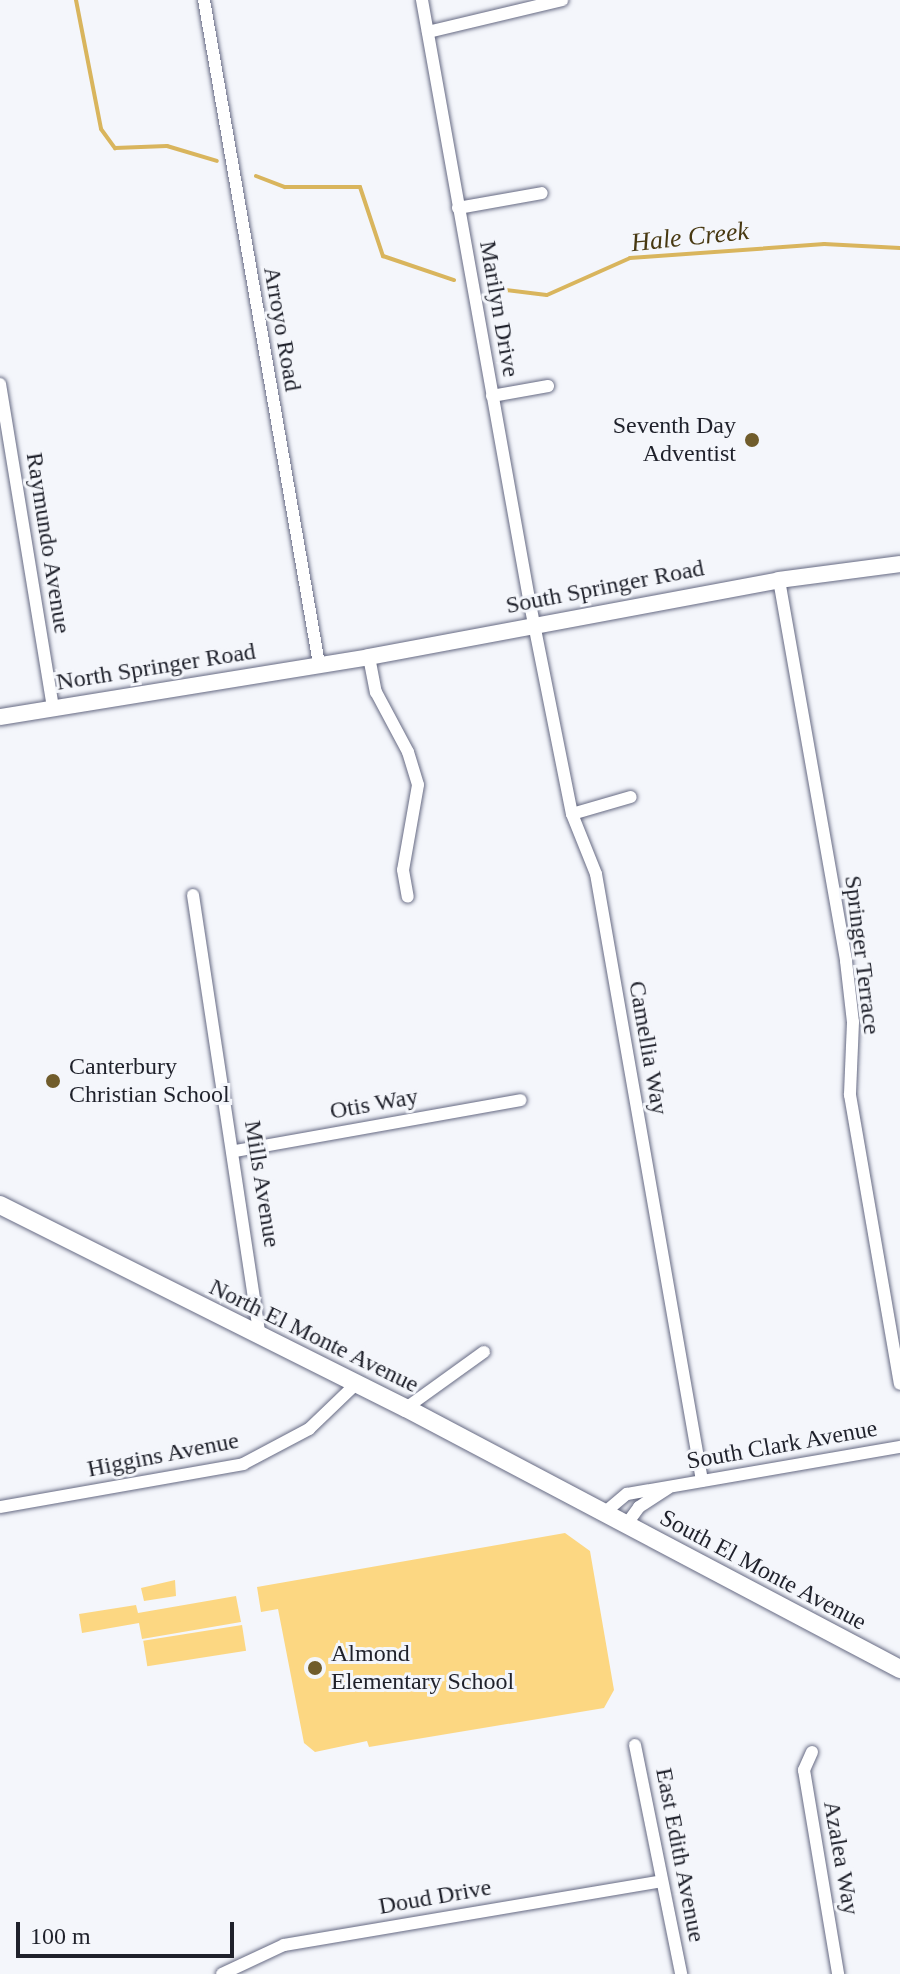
<!DOCTYPE html>
<html>
<head>
<meta charset="utf-8">
<style>
	body { margin:0 }
	#map { position:relative; width:900px; height:1974px; overflow:hidden; background:#f4f6fb; font-family:"Times New Roman",serif }
	div>[style] { position:absolute }
	.green>* { inset:0; background:#fcd782; transform-origin:0 0 }
	.stream>* { height:4px; margin:-2px; padding:0 2px; transform-origin:2px; border-radius:2px; background:#d9b55d }
	.roads { filter:drop-shadow(0 0 2px #666a83) drop-shadow(0 0 2px #666a83) }
	.minor>* { height:12px; margin:-6px; padding:0 6px; transform-origin:6px; border-radius:6px; background:#fff }
	.tertiary>* { height:16px; margin:-8px; padding:0 8px; transform-origin:8px; border-radius:8px; background:#fff }
	.secondary>* { height:18px; margin:-9px; padding:0 9px; transform-origin:9px; border-radius:9px; background:#fff }
	.dots>* { width:22px; height:22px; translate:-50% -50%; box-sizing:border-box; border:4px solid #f4f6fb; border-radius:50% }
	span { translate:-50% -50%; white-space:nowrap; text-align:center; line-height:1.15; -webkit-text-stroke:6px #f4f6fb; paint-order:stroke }
	.street-label { font-size:24px; color:#1f212b }
	.poi-label { font-size:24px; color:#1f212b }
	.right { translate:-100% -50%; text-align:right }
	.left { translate:0 -50%; text-align:left }
	.water-label { font-size:26px; color:#473811; font-style:italic }
	.scale { position:absolute; left:16px; top:1922px; width:218px; height:36px; box-sizing:border-box; border:4px solid #1f212b; border-top:0; padding-left:10px; font-size:24px; line-height:28px; white-space:nowrap; color:#1f212b; -webkit-text-stroke:6px #f4f6fb; paint-order:stroke }
</style>
</head>
<body>
<div id="map">
	<div class="green">
		<i style="clip-path:polygon(565px 1533px,590px 1551px,614px 1690px,604px 1708px,369px 1747px,367px 1741px,315px 1752px,304px 1743px,278px 1609px,261px 1612px,257px 1587px)"></i>
		<i style="clip-path:polygon(175px 1580px,176px 1596px,144px 1601px,141px 1588px)"></i>
		<i style="clip-path:polygon(236px 1596px,241px 1622px,142px 1639px,139px 1623px,82px 1633px,79px 1614px,136px 1605px,138px 1613px)"></i>
		<i style="left:242px;top:1625px;width:26px;height:100px;rotate:81deg"></i>
	</div>
	<div class="stream">
		<i style="left:76px;top:0;width:131px;rotate:79deg"></i>
		<i style="left:101px;top:129px;width:24px;rotate:54deg"></i>
		<i style="left:115px;top:148px;width:52px;rotate:-2.2deg"></i>
		<i style="left:167px;top:146px;width:52px;rotate:16.7deg"></i>
		<i style="left:256px;top:176px;width:31px;rotate:21deg"></i>
		<i style="left:285px;top:187px;width:75px"></i>
		<i style="left:360px;top:187px;width:73px;rotate:71.6deg"></i>
		<i style="left:383px;top:256px;width:75px;rotate:18.7deg"></i>
		<i style="left:490px;top:288px;width:57px;rotate:7deg"></i>
		<i style="left:547px;top:295px;width:91px;rotate:-24deg"></i>
		<i style="left:630px;top:258px;width:195px;rotate:-4.1deg"></i>
		<i style="left:824px;top:244px;width:76px;rotate:3deg"></i>
	</div>
	<div class="roads">
		<div class="minor">
			<i style="left:204px;top:0;width:674px;rotate:80.17deg"></i>
			<i style="left:422px;top:0;width:608px;rotate:79.87deg"></i>
			<i style="left:529px;top:599px;width:219px;rotate:78.7deg"></i>
			<i style="left:572px;top:814px;width:65px;rotate:68.2deg"></i>
			<i style="left:596px;top:874px;width:616px;rotate:80.09deg"></i>
			<i style="left:428px;top:32px;width:138px;rotate:-13.4deg"></i>
			<i style="left:458px;top:208px;width:85px;rotate:-10.1deg"></i>
			<i style="left:0;top:384px;width:328px;rotate:80.7deg"></i>
			<i style="left:492px;top:396px;width:57px;rotate:-10.1deg"></i>
			<i style="left:779px;top:580px;width:387px;rotate:80deg"></i>
			<i style="left:846px;top:961px;width:61px;rotate:83.5deg"></i>
			<i style="left:853px;top:1022px;width:73px;rotate:92.4deg"></i>
			<i style="left:850px;top:1095px;width:293px;rotate:80.2deg"></i>
			<i style="left:369px;top:657px;width:36px;rotate:79deg"></i>
			<i style="left:376px;top:692px;width:68px;rotate:61.9deg"></i>
			<i style="left:408px;top:752px;width:34px;rotate:73deg"></i>
			<i style="left:418px;top:785px;width:86px;rotate:100deg"></i>
			<i style="left:403px;top:870px;width:27px;rotate:80deg"></i>
			<i style="left:572px;top:814px;width:61px;rotate:-16.1deg"></i>
			<i style="left:193px;top:895px;width:447px;rotate:81.4deg"></i>
			<i style="left:235px;top:1151px;width:290px;rotate:-10.1deg"></i>
			<i style="left:406px;top:1408px;width:96px;rotate:-35.7deg"></i>
			<i style="left:0;top:1507px;width:247px;rotate:-10deg"></i>
			<i style="left:243px;top:1464px;width:75px;rotate:-27.9deg"></i>
			<i style="left:309px;top:1429px;width:65px;rotate:-43.8deg"></i>
			<i style="left:604px;top:1513px;width:30px;rotate:-40deg"></i>
			<i style="left:627px;top:1494px;width:277px;rotate:-9.8deg"></i>
			<i style="left:626px;top:1525px;width:22px;rotate:-54deg"></i>
			<i style="left:639px;top:1507px;width:35px;rotate:-33deg"></i>
			<i style="left:635px;top:1745px;width:234px;rotate:78.6deg"></i>
			<i style="left:812px;top:1752px;width:20px;rotate:114deg"></i>
			<i style="left:804px;top:1770px;width:207px;rotate:80.5deg"></i>
			<i style="left:222px;top:1974px;width:68px;rotate:-25.1deg"></i>
			<i style="left:284px;top:1945px;width:382px;rotate:-9.6deg"></i>
		</div>
		<div class="tertiary">
			<i style="left:0;top:717px;width:374px;rotate:-9.2deg"></i>
			<i style="left:369px;top:657px;width:417px;rotate:-10.6deg"></i>
			<i style="left:779px;top:580px;width:122px;rotate:-7.5deg"></i>
		</div>
		<div class="secondary">
			<i style="left:0;top:1205px;width:454px;rotate:26.6deg"></i>
			<i style="left:406px;top:1408px;width:559px;rotate:27.85deg"></i>
		</div>
	</div>
	<div class="dots">
		<i style="left:752px;top:440px;background:#705c2b"></i>
		<i style="left:53px;top:1081px;background:#705c2b"></i>
		<i style="left:315px;top:1668px;background:#705c2b"></i>
	</div>
	<div class="street-label">
		<span style="left:499px;top:309px;rotate:80deg">Marilyn Drive</span>
		<span style="left:282px;top:329px;rotate:80deg">Arroyo Road</span>
		<span style="left:48px;top:543px;rotate:81deg">Raymundo Avenue</span>
		<span style="left:605px;top:587px;rotate:-11deg">South Springer Road</span>
		<span style="left:156px;top:667px;rotate:-9deg">North Springer Road</span>
		<span style="left:862px;top:955px;rotate:83deg">Springer Terrace</span>
		<span style="left:648px;top:1048px;rotate:80deg">Camellia Way</span>
		<span style="left:374px;top:1104px;rotate:-10deg">Otis Way</span>
		<span style="left:262px;top:1184px;rotate:81deg">Mills Avenue</span>
		<span style="left:314px;top:1336px;rotate:26deg">North El Monte Avenue</span>
		<span style="left:782px;top:1445px;rotate:-10deg">South Clark Avenue</span>
		<span style="left:163px;top:1455px;rotate:-11deg">Higgins Avenue</span>
		<span style="left:763px;top:1570px;rotate:28deg">South El Monte Avenue</span>
		<span style="left:680px;top:1855px;rotate:79deg">East Edith Avenue</span>
		<span style="left:841px;top:1858px;rotate:80deg">Azalea Way</span>
		<span style="left:435px;top:1897px;rotate:-10deg">Doud Drive</span>
	</div>
	<div class="poi-label">
		<span class="right" style="left:736px;top:440px">Seventh Day<br>Adventist</span>
		<span class="left" style="left:69px;top:1081px">Canterbury<br>Christian School</span>
		<span class="left" style="left:331px;top:1668px">Almond<br>Elementary School</span>
	</div>
	<div class="water-label">
		<span style="left:690px;top:237px;rotate:-6deg">Hale Creek</span>
	</div>
	<div class="scale">100 m</div>
</div>
</body>
</html>
